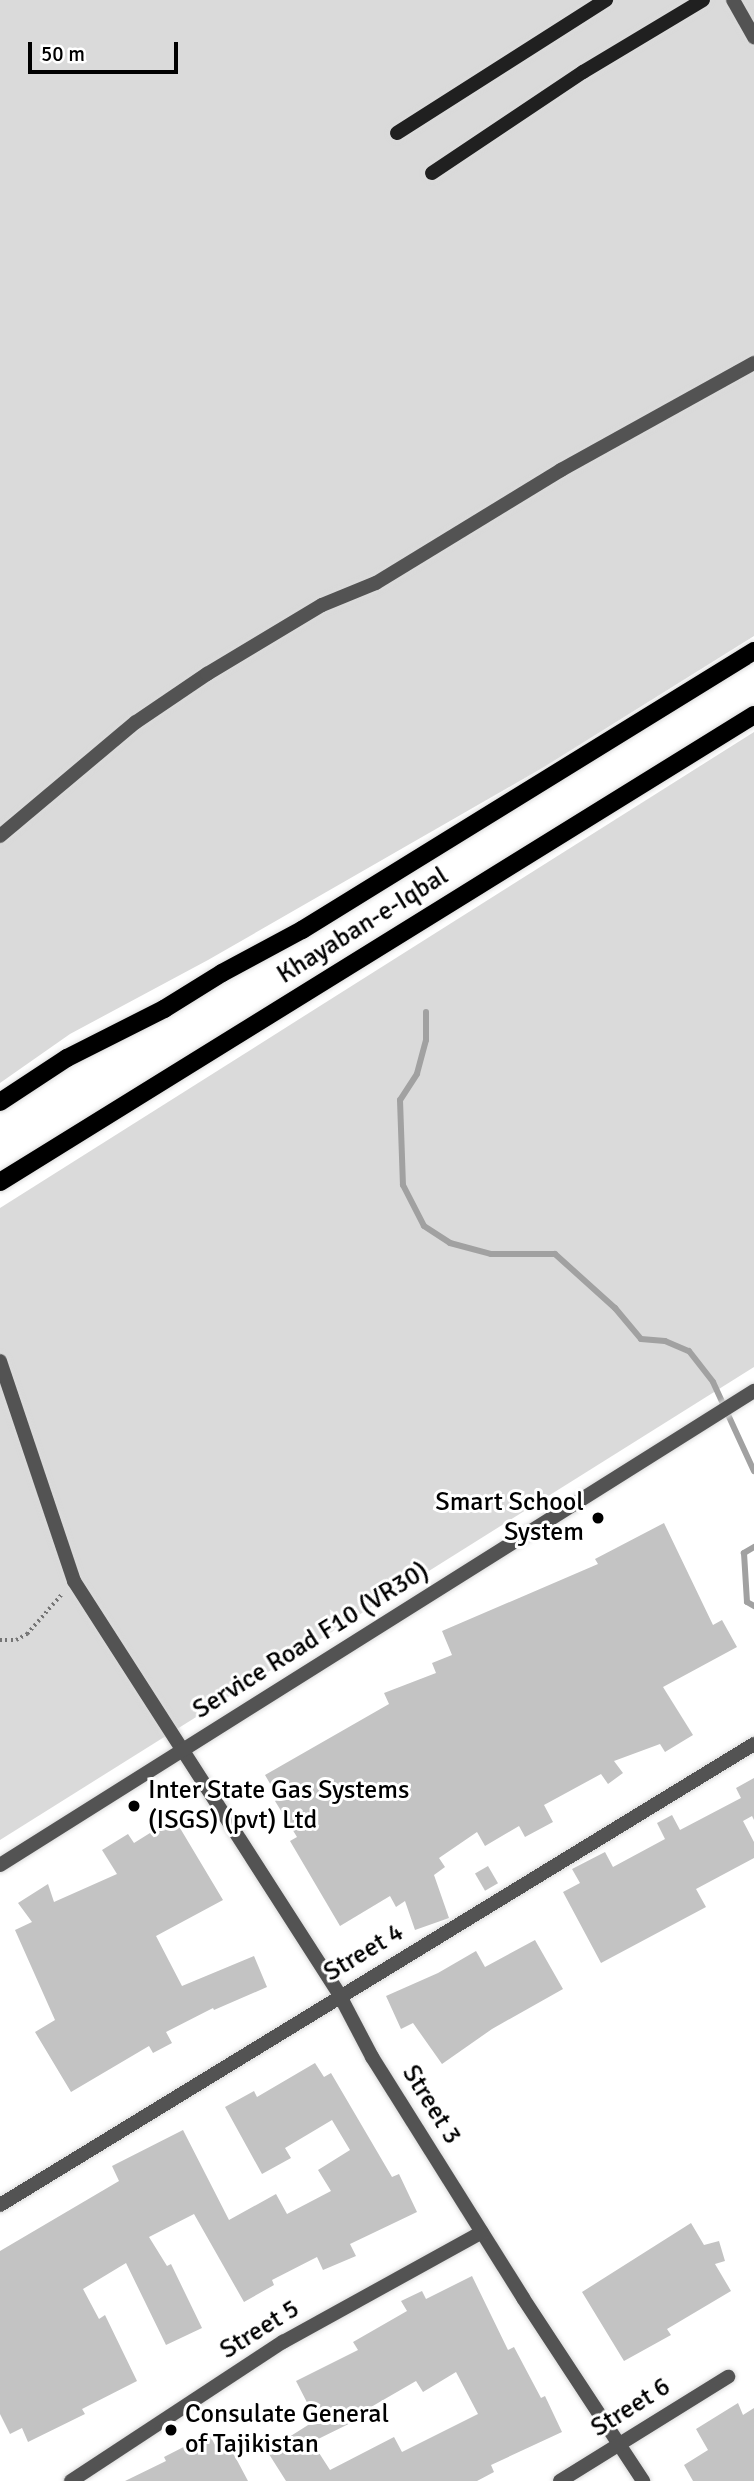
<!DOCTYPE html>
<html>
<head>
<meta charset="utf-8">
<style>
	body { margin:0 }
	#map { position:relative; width:754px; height:2481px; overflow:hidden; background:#fff; font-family:Signika,sans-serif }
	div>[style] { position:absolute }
	.green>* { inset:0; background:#dadada }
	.stream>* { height:6px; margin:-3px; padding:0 3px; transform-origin:3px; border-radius:3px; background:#a1a1a1 }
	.building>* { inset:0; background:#c3c3c3; transform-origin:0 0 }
	.path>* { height:3.5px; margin-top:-1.75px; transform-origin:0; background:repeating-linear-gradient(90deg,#757575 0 2px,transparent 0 5.5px) }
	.roads { filter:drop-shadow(0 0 2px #dbdbdb) drop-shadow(0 0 2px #dbdbdb) }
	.street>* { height:14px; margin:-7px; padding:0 7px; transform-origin:7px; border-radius:7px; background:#535353 }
	.secondary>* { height:14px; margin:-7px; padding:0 7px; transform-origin:7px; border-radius:7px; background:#202020 }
	.primary>* { height:18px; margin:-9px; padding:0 9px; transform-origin:9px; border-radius:9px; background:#000 }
	.dots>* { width:19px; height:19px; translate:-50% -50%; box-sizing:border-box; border:4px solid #fff; border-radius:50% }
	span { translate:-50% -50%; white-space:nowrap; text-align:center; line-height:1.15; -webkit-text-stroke:6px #fff; paint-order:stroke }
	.street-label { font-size:26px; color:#000 }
	.poi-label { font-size:26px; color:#000 }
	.right { translate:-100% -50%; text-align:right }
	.left { translate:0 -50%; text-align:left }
	.scale { position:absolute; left:28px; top:42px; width:150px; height:32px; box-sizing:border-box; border:4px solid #000; border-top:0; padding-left:9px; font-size:21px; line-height:24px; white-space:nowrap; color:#000; -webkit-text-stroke:5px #fff; paint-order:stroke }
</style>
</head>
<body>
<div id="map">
	<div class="green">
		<i style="clip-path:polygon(0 0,754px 0,754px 636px,544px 767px,208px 960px,70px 1034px,0 1083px)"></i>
		<i style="clip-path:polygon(754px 732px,754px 1367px,0 1840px,0 1208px)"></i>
	</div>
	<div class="stream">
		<i style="left:426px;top:1012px;width:28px;rotate:90deg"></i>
		<i style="left:426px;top:1040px;width:35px;rotate:105deg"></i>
		<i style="left:417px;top:1074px;width:31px;rotate:123deg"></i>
		<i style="left:400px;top:1100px;width:85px;rotate:88deg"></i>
		<i style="left:403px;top:1185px;width:46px;rotate:62.9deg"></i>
		<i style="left:424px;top:1226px;width:31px;rotate:33deg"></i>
		<i style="left:450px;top:1243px;width:42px;rotate:15deg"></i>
		<i style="left:491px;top:1254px;width:64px"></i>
		<i style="left:555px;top:1254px;width:81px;rotate:42deg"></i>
		<i style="left:615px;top:1308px;width:40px;rotate:50deg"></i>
		<i style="left:641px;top:1339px;width:24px;rotate:5deg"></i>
		<i style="left:665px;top:1341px;width:26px;rotate:23deg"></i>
		<i style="left:689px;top:1351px;width:39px;rotate:52deg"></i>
		<i style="left:713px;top:1382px;width:98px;rotate:65.3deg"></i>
		<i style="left:754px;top:1547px;width:12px;rotate:149deg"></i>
		<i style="left:744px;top:1553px;width:49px;rotate:86.5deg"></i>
		<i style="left:747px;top:1602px;width:8px;rotate:30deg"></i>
	</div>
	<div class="building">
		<i style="clip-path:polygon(664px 1523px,713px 1625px,722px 1620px,737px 1647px,663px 1687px,693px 1735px,665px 1752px,660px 1744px,614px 1761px,623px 1773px,608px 1784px,601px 1774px,544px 1805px,553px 1822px,525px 1837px,519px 1826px,485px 1846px,477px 1832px,439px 1858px,445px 1867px,434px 1875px,449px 1918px,415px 1930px,405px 1901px,396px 1907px,390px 1896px,340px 1926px,290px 1841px,297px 1837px,275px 1801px,279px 1799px,265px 1775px,389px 1704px,384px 1693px,436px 1673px,432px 1663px,452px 1655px,442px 1631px,598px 1564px,595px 1559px)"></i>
		<i style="clip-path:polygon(754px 1778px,754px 1820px,752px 1816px,743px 1821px,754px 1842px,754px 1858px,696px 1889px,706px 1907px,601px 1963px,563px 1892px,580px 1883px,572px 1869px,605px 1852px,613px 1867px,665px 1839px,657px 1823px,672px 1815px,680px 1830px,741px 1798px,736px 1788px)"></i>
		<i style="clip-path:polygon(174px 1818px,223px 1900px,156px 1936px,182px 1986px,254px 1956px,267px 1987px,214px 2010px,213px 2008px,166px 2032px,172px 2043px,153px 2053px,149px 2046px,71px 2092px,35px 2032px,55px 2020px,15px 1930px,32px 1922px,18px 1903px,48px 1884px,54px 1902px,117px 1874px,102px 1850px,128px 1834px,134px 1843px)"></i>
		<i style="left:488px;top:1866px;width:20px;height:15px;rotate:60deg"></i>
		<i style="clip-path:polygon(535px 1940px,563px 1989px,492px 2029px,442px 2064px,413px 2023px,401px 2029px,386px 1996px,438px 1973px,476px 1951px,485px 1967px)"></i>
		<i style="clip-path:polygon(315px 2063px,324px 2077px,331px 2073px,392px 2177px,399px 2174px,417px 2212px,350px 2244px,356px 2256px,323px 2270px,317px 2257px,272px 2280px,274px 2285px,244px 2302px,194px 2214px,149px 2237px,167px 2266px,171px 2264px,202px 2328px,166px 2345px,126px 2263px,83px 2289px,99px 2319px,105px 2315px,137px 2381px,82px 2409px,85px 2414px,28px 2442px,22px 2428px,10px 2434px,0 2414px,0 2251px,119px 2181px,112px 2166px,183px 2130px,229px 2220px,276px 2194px,287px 2214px,331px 2191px,318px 2170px,350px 2150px,332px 2120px,285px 2148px,291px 2158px,262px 2174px,225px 2107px,254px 2091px,257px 2097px)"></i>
		<i style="clip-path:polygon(691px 2223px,704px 2245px,719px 2241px,725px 2261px,715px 2264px,731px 2291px,667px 2329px,671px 2335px,624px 2361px,582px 2292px)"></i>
		<i style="clip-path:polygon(evenodd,472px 2276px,508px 2350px,514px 2347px,541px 2398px,545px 2396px,562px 2432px,491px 2465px,494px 2472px,477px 2481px,286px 2481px,267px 2451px,316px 2420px,296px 2381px,358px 2350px,353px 2342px,407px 2311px,401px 2301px,422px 2291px,426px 2299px,472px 2276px,456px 2372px,478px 2414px,402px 2452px,394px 2437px,330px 2470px,312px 2442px,373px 2412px,371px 2407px,416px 2381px,423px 2392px,456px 2372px)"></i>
		<i style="clip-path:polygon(738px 2403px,743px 2415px,754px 2408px,754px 2481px,693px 2481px,684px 2465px,708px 2450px,696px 2429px)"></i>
		<i style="clip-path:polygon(209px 2434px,219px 2452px,230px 2447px,248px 2481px,125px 2481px,166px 2461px,164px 2457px)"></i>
	</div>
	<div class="path">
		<i style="left:0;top:1640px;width:16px"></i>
		<i style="left:16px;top:1640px;width:13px;rotate:-29deg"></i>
		<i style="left:27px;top:1634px;width:53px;rotate:-48.8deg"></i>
	</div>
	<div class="roads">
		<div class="street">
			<i style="left:733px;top:0;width:43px;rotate:60.4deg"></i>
			<i style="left:0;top:836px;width:177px;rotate:-40deg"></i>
			<i style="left:136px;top:722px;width:86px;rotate:-34.1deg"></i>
			<i style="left:207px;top:674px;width:134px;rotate:-31deg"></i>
			<i style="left:322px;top:605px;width:58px;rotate:-22.2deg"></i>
			<i style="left:376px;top:583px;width:217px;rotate:-31.4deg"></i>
			<i style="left:561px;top:470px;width:221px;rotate:-29deg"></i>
			<i style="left:0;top:1361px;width:232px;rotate:71.4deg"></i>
			<i style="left:74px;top:1581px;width:493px;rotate:57.3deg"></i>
			<i style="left:340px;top:1996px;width:69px;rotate:62.3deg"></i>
			<i style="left:372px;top:2057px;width:284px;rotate:57.9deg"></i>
			<i style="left:523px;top:2298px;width:219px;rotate:56.7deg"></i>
			<i style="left:0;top:1865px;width:891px;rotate:-32.16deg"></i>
			<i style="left:0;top:2205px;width:884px;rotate:-31.44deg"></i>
			<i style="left:71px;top:2481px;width:254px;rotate:-33.3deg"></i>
			<i style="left:283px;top:2342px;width:227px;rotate:-28.9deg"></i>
			<i style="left:560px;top:2481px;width:198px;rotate:-31.8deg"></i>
		</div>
		<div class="secondary">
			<i style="left:397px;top:133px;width:248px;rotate:-32.5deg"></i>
			<i style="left:432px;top:173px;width:182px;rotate:-33.8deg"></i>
			<i style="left:583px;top:72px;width:140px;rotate:-31deg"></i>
		</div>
		<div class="primary">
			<i style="left:0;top:1102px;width:80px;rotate:-33.3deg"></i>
			<i style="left:67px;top:1058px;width:109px;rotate:-26.8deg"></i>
			<i style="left:164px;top:1009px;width:68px;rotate:-31.8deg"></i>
			<i style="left:222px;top:973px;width:91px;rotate:-28.3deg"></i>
			<i style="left:302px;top:930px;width:531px;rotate:-31.69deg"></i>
			<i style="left:0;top:1182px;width:887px;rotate:-31.77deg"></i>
		</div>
	</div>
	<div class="dots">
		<i style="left:598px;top:1518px;background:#000"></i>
		<i style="left:134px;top:1806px;background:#000"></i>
		<i style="left:171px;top:2430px;background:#000"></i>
	</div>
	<div class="street-label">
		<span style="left:363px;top:926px;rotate:-32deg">Khayaban-e-Iqbal</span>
		<span style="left:311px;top:1641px;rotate:-32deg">Service Road F10 (VR30)</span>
		<span style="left:364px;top:1953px;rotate:-31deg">Street 4</span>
		<span style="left:431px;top:2105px;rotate:58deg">Street 3</span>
		<span style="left:260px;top:2330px;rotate:-32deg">Street 5</span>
		<span style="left:631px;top:2408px;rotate:-32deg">Street 6</span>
	</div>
	<div class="poi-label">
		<span class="right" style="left:584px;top:1518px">Smart School<br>System</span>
		<span class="left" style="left:148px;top:1806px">Inter State Gas Systems<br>(ISGS) (pvt) Ltd</span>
		<span class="left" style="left:185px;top:2430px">Consulate General<br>of Tajikistan</span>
	</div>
	<div class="scale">50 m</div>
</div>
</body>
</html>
